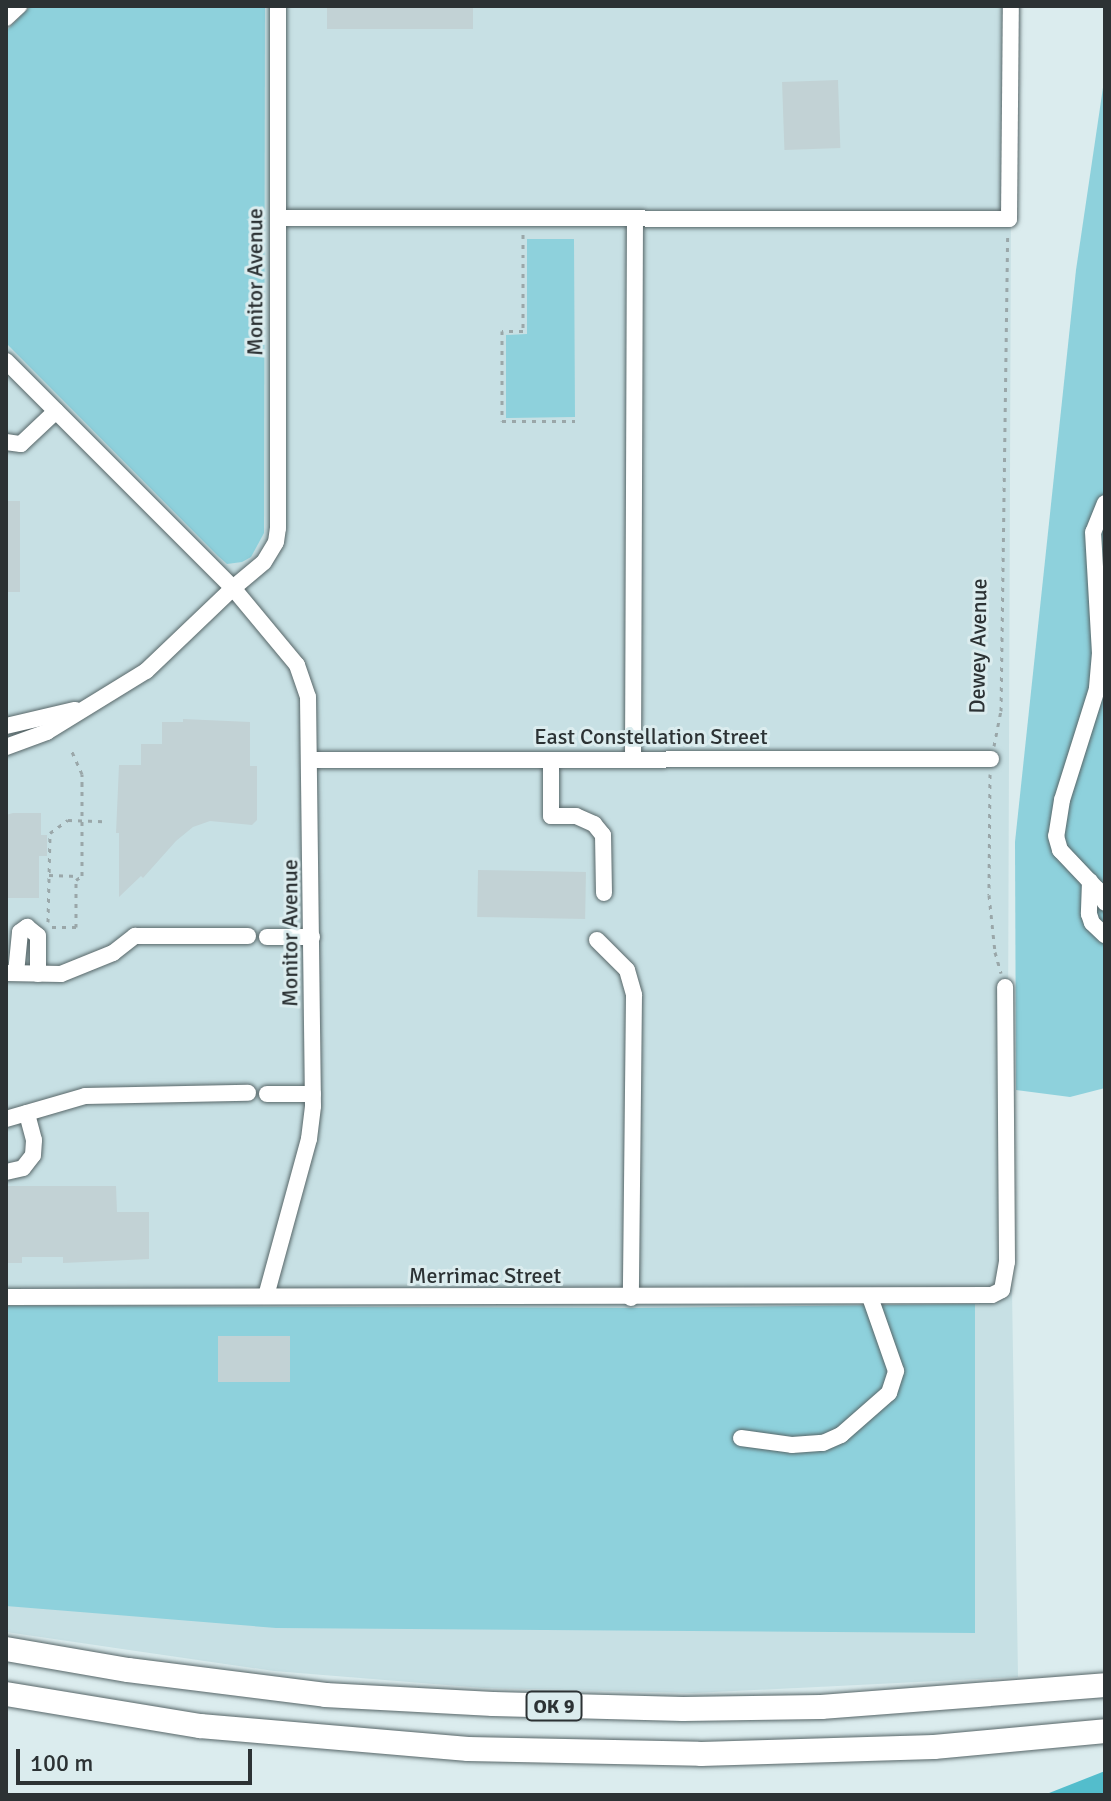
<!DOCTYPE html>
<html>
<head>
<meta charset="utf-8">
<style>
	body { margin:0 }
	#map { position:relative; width:1111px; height:1801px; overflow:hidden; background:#dbecee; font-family:Signika,sans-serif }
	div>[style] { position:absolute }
	.built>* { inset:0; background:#c7e0e4 }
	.green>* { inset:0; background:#8ed1dc }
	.forest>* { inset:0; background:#53bdcc }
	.building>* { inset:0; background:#c2d2d5; transform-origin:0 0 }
	.path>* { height:3px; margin-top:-1.5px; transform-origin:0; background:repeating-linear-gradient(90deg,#9aa7a9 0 4px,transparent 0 10px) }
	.roads { filter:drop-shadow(0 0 2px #576668) drop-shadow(0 0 2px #576668) }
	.minor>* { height:16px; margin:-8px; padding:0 8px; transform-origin:8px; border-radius:8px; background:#fff }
	.highway>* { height:24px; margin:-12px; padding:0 12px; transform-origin:12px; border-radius:12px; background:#fff }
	span { translate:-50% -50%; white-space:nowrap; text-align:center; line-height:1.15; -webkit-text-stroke:6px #dbecee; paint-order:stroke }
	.shield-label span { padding:2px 6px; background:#dbecee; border:2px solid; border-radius:6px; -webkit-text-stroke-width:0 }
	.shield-label { font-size:20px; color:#2c3234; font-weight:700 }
	.street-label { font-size:22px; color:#2c3234 }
	.frame { position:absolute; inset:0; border:8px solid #2c3234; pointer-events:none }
	.scale { position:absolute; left:16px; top:1749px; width:236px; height:36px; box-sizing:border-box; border:4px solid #2c3234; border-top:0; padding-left:10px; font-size:24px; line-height:28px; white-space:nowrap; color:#2c3234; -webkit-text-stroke:6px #dbecee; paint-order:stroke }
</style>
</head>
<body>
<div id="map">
	<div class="built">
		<i style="clip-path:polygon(6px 6px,1008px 6px,1011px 205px,1008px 1032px,1018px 1677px,694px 1693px,483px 1688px,274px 1671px,6px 1632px)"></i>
	</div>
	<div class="green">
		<i style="clip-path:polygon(31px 6px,265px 6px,264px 533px,251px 557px,242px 562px,227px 564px,218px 556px,6px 343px,6px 31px)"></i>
		<i style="clip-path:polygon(1105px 74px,1105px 1088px,1070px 1097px,1016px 1090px,1015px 842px,1076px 270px)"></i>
		<i style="clip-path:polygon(527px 239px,574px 239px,575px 417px,506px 418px,506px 335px,527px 334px)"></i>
		<i style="clip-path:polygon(975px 1304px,975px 1633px,276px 1628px,6px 1606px,6px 1306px,641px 1308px)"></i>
	</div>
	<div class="forest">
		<i style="clip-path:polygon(1105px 1771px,1105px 1795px,1044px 1795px)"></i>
	</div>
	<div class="building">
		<i style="left:327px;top:6px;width:146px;height:23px"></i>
		<i style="left:838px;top:80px;width:68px;height:56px;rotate:88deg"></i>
		<i style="left:6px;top:501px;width:14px;height:91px"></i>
		<i style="clip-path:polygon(183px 719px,250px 722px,250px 766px,257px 766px,257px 820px,252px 825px,210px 821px,193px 827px,176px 841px,143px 878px,141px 876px,119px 897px,119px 833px,116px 833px,119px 765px,141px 765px,141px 744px,162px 744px,162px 722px,183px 722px)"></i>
		<i style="clip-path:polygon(13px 813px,41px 813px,41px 835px,47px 835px,47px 856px,39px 856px,39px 898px,6px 898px,6px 815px)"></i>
		<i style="left:478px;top:870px;width:108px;height:47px;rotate:1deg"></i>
		<i style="clip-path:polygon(6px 1186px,116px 1186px,117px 1212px,149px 1212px,149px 1259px,63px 1263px,63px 1257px,22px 1257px,22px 1263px,6px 1263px)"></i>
		<i style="left:218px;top:1336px;width:72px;height:46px"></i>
	</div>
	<div class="path">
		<i style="left:523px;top:234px;width:97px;rotate:90deg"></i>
		<i style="left:523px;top:331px;width:21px;rotate:180deg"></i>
		<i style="left:502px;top:331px;width:90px;rotate:90deg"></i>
		<i style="left:502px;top:421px;width:73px"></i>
		<i style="left:994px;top:746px;width:36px;rotate:-79deg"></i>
		<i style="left:1001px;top:711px;width:476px;rotate:-89.2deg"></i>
		<i style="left:990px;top:774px;width:121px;rotate:90.5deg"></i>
		<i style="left:989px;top:895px;width:57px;rotate:84deg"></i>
		<i style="left:995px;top:952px;width:22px;rotate:74deg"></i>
		<i style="left:49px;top:875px;width:29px;rotate:2deg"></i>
		<i style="left:48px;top:922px;width:89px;rotate:-88.7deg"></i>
		<i style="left:50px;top:833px;width:22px;rotate:-36deg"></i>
		<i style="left:68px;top:820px;width:36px;rotate:2deg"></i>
		<i style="left:52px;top:927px;width:24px"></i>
		<i style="left:76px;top:927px;width:47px;rotate:-90deg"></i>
		<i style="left:76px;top:880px;width:7px;rotate:-34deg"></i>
		<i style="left:82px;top:876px;width:102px;rotate:-90deg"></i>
		<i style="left:82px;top:774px;width:27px;rotate:-114deg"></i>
	</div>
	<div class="roads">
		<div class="minor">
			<i style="left:6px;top:18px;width:18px;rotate:-43deg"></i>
			<i style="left:278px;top:218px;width:731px;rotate:0.08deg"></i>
			<i style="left:1009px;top:219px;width:213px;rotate:-89.5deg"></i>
			<i style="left:6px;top:361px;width:321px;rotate:45deg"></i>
			<i style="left:233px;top:588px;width:120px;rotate:136.3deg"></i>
			<i style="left:146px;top:671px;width:116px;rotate:148.4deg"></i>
			<i style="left:47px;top:732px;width:44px;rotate:159.9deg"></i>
			<i style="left:6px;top:442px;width:15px;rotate:8deg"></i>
			<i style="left:21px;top:444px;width:48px;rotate:-43.3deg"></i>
			<i style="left:1105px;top:503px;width:31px;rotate:112deg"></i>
			<i style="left:1093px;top:532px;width:121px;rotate:86.7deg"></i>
			<i style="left:1100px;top:653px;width:36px;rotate:95deg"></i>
			<i style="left:1097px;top:689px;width:116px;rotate:107.5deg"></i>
			<i style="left:1062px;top:800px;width:36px;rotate:99deg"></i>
			<i style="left:1056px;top:836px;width:15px;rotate:74deg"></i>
			<i style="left:1060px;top:850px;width:54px;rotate:46.5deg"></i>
			<i style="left:1097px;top:889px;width:16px;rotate:60deg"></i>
			<i style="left:6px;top:726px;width:71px;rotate:-13.1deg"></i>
			<i style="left:311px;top:760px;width:680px;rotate:-0.08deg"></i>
			<i style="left:551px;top:760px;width:56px;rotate:90deg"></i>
			<i style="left:551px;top:816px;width:25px"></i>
			<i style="left:576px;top:816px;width:20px;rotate:24deg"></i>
			<i style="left:594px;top:824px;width:14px;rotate:51deg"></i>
			<i style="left:603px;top:835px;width:58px;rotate:89deg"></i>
			<i style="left:633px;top:760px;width:542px;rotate:-89.79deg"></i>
			<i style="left:1090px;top:881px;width:33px;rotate:92deg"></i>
			<i style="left:1089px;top:914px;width:9px;rotate:72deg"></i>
			<i style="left:1092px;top:923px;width:18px;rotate:43deg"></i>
			<i style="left:267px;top:937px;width:45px"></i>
			<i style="left:597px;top:940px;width:42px;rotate:45deg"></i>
			<i style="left:627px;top:970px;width:26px;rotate:74deg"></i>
			<i style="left:634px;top:995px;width:303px;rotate:90.6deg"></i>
			<i style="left:6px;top:973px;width:55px;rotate:1deg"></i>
			<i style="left:61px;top:974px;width:56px;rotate:-22deg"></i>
			<i style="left:113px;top:953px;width:28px;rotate:-38deg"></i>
			<i style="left:135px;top:936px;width:113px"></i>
			<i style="left:16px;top:973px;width:41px;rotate:-84.4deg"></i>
			<i style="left:20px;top:932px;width:9px;rotate:-36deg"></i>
			<i style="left:27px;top:927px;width:14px;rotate:39deg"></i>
			<i style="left:38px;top:936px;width:38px;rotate:90deg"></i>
			<i style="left:267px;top:1094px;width:46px"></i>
			<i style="left:6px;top:1119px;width:82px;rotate:-16.2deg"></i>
			<i style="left:85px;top:1096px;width:163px;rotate:-1.1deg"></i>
			<i style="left:6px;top:1172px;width:17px;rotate:-13deg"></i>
			<i style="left:23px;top:1168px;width:16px;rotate:-52deg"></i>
			<i style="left:33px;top:1155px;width:15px;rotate:-86deg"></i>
			<i style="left:34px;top:1140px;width:28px;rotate:-105deg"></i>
			<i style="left:266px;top:1296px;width:163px;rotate:-74.7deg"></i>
			<i style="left:309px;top:1139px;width:33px;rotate:-83deg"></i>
			<i style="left:313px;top:1106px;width:409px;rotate:-90.7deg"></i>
			<i style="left:308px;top:697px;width:34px;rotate:-109deg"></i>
			<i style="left:297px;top:665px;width:100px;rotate:-129.7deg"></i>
			<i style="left:233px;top:588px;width:40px;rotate:-40deg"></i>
			<i style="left:264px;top:562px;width:23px;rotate:-59deg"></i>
			<i style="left:276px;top:542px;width:14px;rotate:-82deg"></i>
			<i style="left:278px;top:528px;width:522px;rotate:-90deg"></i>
			<i style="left:6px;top:1297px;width:986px;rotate:-0.12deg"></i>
			<i style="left:992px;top:1295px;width:11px;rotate:-27deg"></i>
			<i style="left:1002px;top:1290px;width:28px;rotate:-80deg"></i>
			<i style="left:1007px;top:1262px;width:275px;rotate:-90.4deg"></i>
			<i style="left:741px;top:1438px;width:51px;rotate:7.8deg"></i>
			<i style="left:792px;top:1445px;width:31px;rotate:-4deg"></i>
			<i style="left:823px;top:1443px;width:20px;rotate:-24deg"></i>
			<i style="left:841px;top:1435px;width:64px;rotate:-41.2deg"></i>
			<i style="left:889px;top:1393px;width:23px;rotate:-72deg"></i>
			<i style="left:896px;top:1371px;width:78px;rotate:-109.4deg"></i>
		</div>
		<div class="highway">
			<i style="left:6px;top:1649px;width:124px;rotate:9.8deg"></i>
			<i style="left:128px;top:1670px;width:199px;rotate:7.2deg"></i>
			<i style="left:325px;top:1695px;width:168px;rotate:3.1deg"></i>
			<i style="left:493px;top:1704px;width:190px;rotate:1.5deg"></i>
			<i style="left:683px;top:1709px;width:138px;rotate:-0.8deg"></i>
			<i style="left:821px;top:1707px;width:285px;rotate:-4.4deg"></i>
			<i style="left:6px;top:1694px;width:197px;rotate:9.4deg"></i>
			<i style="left:200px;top:1726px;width:269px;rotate:4.9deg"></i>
			<i style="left:468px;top:1749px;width:233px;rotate:1.2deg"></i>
			<i style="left:701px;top:1754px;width:233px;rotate:-1.7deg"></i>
			<i style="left:934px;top:1747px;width:172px;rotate:-5.3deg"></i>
		</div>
	</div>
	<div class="shield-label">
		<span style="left:554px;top:1706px">OK 9</span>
	</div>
	<div class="street-label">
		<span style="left:255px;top:282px;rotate:-90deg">Monitor Avenue</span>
		<span style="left:978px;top:646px;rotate:-89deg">Dewey Avenue</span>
		<span style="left:651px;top:737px">East Constellation Street</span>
		<span style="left:290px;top:933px;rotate:-90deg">Monitor Avenue</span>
		<span style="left:485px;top:1276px">Merrimac Street</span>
	</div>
	<div class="frame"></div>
	<div class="scale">100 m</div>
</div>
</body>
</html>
